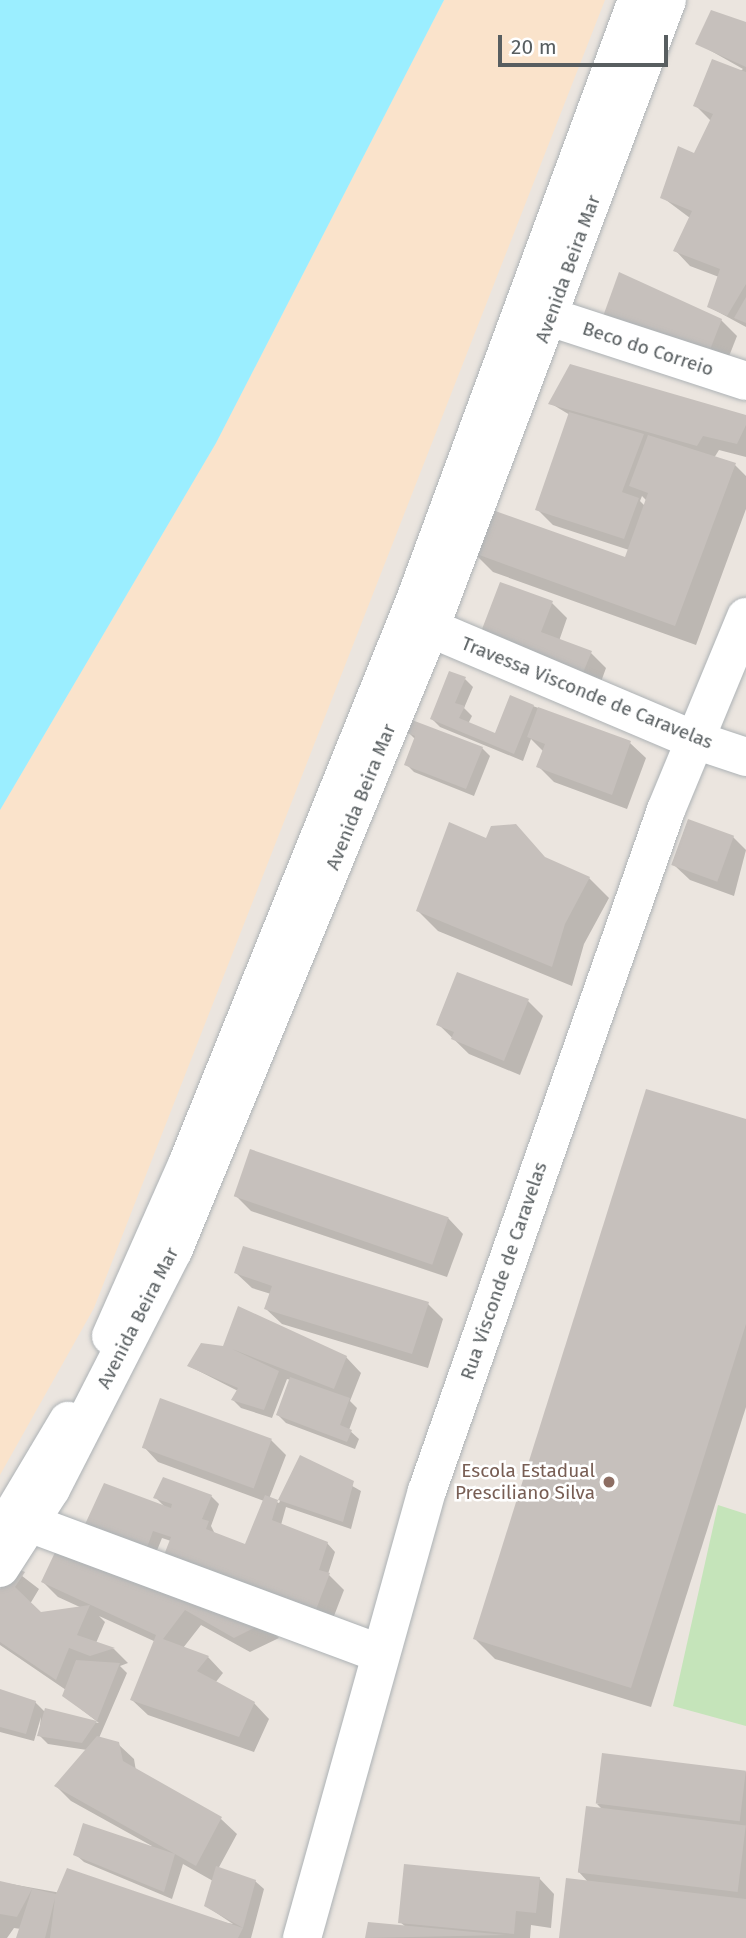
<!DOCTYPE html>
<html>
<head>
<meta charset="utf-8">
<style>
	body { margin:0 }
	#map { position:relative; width:746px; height:1938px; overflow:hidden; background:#ebe5df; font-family:"Fira Sans",sans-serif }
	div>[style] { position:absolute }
	.green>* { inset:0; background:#c5e4ba }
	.sand>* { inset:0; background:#fae3cb }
	.water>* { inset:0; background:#9beeff }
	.shadow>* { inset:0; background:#0003 }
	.building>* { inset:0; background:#c6c0bc; transform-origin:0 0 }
	.roads { filter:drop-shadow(0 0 2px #adb2b5) drop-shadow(0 0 2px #adb2b5) }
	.pedestrian>* { height:38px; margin:-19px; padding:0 19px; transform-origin:19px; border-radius:19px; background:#fff }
	.minor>* { height:38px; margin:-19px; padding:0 19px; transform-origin:19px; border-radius:19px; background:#fff }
	.secondary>* { height:38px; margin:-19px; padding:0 19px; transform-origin:19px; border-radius:19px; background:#fff }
	.dots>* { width:19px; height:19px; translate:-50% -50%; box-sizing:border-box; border:4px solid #fff; border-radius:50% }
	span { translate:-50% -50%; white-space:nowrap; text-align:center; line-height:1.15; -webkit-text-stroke:5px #fff; paint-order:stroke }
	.street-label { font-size:19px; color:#585e60 }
	.education-label { font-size:19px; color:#785e54 }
	.right { translate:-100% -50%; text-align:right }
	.scale { position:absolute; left:498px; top:35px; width:170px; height:32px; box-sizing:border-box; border:4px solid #585e60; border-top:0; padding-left:9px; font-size:21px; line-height:24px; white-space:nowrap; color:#585e60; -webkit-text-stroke:5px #fff; paint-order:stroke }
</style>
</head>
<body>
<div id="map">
	<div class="green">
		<i style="clip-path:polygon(718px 1505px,746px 1514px,746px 1726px,673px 1706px)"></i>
	</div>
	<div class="sand">
		<i style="clip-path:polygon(444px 0,605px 0,94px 1308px,0 1475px,0 810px,216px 443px)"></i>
	</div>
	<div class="water">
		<i style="clip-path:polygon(0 0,444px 0,216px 443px,0 810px)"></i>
	</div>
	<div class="shadow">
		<i style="clip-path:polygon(746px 24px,746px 327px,709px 307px,719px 277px,690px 266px,675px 250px,690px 218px,662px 197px,695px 155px,711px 121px,695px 105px,743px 69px,697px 43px)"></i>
		<i style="clip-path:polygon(721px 320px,737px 336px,722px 374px,619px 337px)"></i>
		<i style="clip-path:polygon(evenodd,550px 403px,746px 417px,746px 457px,719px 450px,714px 458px,735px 465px,746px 476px,746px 509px,696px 645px,493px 572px,473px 552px,626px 559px,629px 550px,553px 525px,538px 510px,570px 415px,550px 403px,642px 496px,647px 501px,645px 506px,640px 501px,642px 496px)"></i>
		<i style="clip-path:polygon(552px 603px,567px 618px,559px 641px,591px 653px,606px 668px,598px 690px,496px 652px)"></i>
		<i style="clip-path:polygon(465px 679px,473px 687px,464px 708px,472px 716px,468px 724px,495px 735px,533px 706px,630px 743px,646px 758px,627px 809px,554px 782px,538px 766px,544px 752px,531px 739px,523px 761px,440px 727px,432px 719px)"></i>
		<i style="clip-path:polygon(409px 733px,482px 748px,490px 756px,474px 796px,414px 772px,406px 764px,416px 740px)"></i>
		<i style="clip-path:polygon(733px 837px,746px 850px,734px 896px,690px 880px,674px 865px)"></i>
		<i style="clip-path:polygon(487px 840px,589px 878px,609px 898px,584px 944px,572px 986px,438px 931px,418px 911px)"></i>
		<i style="clip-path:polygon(528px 1001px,543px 1016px,520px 1075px,469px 1054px,438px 1024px)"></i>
		<i style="clip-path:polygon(746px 1121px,746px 1407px,651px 1707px,495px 1659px,475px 1639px)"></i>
		<i style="clip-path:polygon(236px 1196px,448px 1218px,463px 1234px,447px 1277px,251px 1211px)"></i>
		<i style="clip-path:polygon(236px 1273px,428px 1304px,443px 1319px,428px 1368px,282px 1324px,266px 1309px,271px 1294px,252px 1288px)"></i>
		<i style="clip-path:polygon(239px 1308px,346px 1357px,361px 1373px,350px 1401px,357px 1408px,349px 1430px,359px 1439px,355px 1449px,286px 1423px,278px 1415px,291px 1380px,287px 1379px,272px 1418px,241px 1408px,233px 1400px,238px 1391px,189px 1366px,224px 1349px)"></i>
		<i style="clip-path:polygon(271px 1440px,286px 1455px,269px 1499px,279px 1503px,301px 1457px,361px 1491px,351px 1529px,286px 1507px,281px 1525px,327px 1543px,335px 1552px,328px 1574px,344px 1590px,327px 1634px,171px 1541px,162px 1538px,152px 1563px,91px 1540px,166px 1508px,155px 1497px,211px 1496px,219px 1504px,211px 1526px,215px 1534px,246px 1545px,264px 1501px,158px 1462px,143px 1446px)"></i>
		<i style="clip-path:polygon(13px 1569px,39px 1589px,30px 1604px,40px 1614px,82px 1608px,58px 1597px,43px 1582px,265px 1623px,279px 1638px,250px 1652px,201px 1625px,183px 1648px,208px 1657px,223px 1673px,215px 1683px,254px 1703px,269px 1719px,254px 1752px,148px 1715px,132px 1700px,156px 1642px,99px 1616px,105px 1622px,96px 1643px,114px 1649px,128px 1663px,120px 1666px,127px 1673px,99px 1738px,118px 1744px,134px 1759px,136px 1771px,221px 1819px,237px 1834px,218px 1869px,255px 1881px,264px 1889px,251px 1938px,18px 1938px,21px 1929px,14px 1928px,7px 1938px,0 1938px,0 1882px,233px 1924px,206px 1906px,213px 1881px,183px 1864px,172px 1899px,84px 1862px,75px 1854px,152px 1846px,71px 1801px,56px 1786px,87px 1750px,48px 1744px,39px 1735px,41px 1717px,34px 1741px,0 1732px,0 1690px,35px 1702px,46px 1713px,99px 1723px,64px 1696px,66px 1690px,0 1645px,0 1592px)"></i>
		<i style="clip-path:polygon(746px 1772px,746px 1938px,561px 1938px,589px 1883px,578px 1871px,602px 1809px,597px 1804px)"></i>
		<i style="clip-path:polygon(539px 1878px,554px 1894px,551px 1928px,531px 1925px,530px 1938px,366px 1938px,369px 1924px,406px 1927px,400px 1922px)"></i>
	</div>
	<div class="building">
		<i style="clip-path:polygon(711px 10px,746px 22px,746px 67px,695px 44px)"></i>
		<i style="clip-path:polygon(712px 59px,746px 72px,746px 284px,727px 316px,707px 307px,720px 269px,673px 251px,692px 211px,660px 198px,678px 146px,694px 153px,713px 114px,693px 106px)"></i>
		<i style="clip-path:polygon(619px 272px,722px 319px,706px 360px,601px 322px)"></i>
		<i style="clip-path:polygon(746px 297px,746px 323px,734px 318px)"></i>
		<i style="clip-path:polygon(570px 364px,746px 415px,746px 425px,737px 444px,703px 436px,697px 446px,548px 404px)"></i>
		<i style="clip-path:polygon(569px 412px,644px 434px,622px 492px,639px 498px,624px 539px,535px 510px)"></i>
		<i style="clip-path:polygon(648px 435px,736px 463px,675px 626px,471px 552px,487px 508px,625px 557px,648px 493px,629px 486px)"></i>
		<i style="clip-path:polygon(500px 582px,553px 601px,541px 632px,592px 651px,582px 675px,479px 637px)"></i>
		<i style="clip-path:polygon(449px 671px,466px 677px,455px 703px,465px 706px,459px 718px,495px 733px,510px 695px,534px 705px,514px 754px,430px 719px)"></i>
		<i style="clip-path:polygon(538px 707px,631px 741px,612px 795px,536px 767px,545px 744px,527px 737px)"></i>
		<i style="clip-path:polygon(412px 720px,483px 747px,466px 789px,404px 765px,415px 736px,407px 733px)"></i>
		<i style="left:688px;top:819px;width:49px;height:49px;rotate:20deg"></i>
		<i style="clip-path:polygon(449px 822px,486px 838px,491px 826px,516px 824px,545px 857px,590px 877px,565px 924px,552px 967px,416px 911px)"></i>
		<i style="clip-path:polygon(457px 972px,529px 999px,504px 1061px,451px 1039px,454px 1032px,436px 1025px)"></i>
		<i style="clip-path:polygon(646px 1089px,746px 1119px,746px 1324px,631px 1688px,473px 1639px)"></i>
		<i style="left:250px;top:1149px;width:210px;height:50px;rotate:19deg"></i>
		<i style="clip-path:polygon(243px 1246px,429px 1302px,412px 1354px,264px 1309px,272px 1286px,234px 1273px)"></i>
		<i style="clip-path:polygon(238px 1306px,347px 1356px,334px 1389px,232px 1349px,279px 1371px,264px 1410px,231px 1400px,238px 1388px,187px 1366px,201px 1343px,223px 1346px)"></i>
		<i style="clip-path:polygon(290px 1377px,350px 1398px,340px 1425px,352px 1430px,347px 1442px,276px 1415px)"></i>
		<i style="left:160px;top:1398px;width:119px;height:53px;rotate:20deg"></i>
		<i style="clip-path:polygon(300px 1455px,354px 1481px,343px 1522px,278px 1500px,272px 1520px,328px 1542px,319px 1570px,330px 1573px,312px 1620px,162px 1560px,171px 1537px,153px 1531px,144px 1556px,81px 1533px,104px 1483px,171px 1508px,172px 1504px,153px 1498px,163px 1477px,212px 1495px,202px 1519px,209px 1521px,206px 1529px,245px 1544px,265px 1495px,278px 1500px)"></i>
		<i style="clip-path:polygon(58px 1546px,266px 1622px,234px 1638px,185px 1610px,163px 1639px,209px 1656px,197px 1671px,255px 1702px,239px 1737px,130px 1700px,156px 1635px,41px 1582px)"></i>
		<i style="clip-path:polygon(13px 1567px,25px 1572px,15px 1587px,41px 1612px,90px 1605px,77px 1635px,115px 1648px,90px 1656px,69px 1648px,56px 1680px,0 1642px,0 1589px)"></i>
		<i style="clip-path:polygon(76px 1660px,120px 1663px,97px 1721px,82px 1743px,37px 1736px,45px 1708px,97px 1721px,62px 1696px)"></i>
		<i style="clip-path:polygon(0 1689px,36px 1701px,26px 1734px,0 1727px)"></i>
		<i style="clip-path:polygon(97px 1736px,119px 1742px,123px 1761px,222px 1817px,196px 1866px,175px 1854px,164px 1892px,73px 1855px,83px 1823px,175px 1854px,54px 1786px)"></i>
		<i style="left:602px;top:1753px;width:145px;height:51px;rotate:7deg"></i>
		<i style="left:586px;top:1806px;width:161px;height:67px;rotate:7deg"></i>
		<i style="clip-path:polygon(404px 1864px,540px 1877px,536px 1913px,516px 1911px,514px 1934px,398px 1923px)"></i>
		<i style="clip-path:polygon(216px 1866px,256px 1880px,243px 1928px,204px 1906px)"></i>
		<i style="clip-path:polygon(67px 1868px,243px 1928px,238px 1938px,50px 1938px,55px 1898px,45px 1938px,16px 1938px,32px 1889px,17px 1917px,0 1914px,0 1881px,56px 1894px)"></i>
		<i style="clip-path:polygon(566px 1878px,746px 1899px,746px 1938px,559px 1938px)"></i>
		<i style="clip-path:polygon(368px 1922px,506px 1935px,365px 1938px)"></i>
	</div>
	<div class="roads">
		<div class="pedestrian">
			<i style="left:111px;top:1336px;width:190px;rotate:-66.1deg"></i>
			<i style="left:188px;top:1162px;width:603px;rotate:-67.99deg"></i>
			<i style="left:414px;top:603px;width:643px;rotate:-69.7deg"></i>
			<i style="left:0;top:1535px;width:133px;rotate:-59.2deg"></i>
		</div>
		<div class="minor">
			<i style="left:550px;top:317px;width:206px;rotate:18.1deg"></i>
			<i style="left:430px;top:628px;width:285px;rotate:23deg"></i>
			<i style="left:692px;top:739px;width:57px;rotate:18.4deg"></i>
			<i style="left:29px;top:1523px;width:373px;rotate:20.4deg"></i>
			<i style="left:0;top:1568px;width:94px;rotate:-57.2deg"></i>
			<i style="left:51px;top:1489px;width:267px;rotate:-62.9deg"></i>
			<i style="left:173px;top:1251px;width:674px;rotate:-67.58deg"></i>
			<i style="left:430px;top:628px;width:671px;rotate:-69.32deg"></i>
		</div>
		<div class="secondary">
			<i style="left:302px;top:1938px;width:464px;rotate:-74.4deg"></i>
			<i style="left:427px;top:1491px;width:722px;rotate:-70.66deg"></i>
			<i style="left:666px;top:810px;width:209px;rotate:-67.5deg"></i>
		</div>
	</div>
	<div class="dots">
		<i style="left:609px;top:1482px;background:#8d6e63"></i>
	</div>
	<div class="street-label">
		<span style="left:568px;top:269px;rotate:-70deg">Avenida Beira Mar</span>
		<span style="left:648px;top:349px;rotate:18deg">Beco do Correio</span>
		<span style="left:587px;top:693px;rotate:22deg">Travessa Visconde de Caravelas</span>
		<span style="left:361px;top:797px;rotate:-68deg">Avenida Beira Mar</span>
		<span style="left:504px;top:1271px;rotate:-71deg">Rua Visconde de Caravelas</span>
		<span style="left:138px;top:1318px;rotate:-63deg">Avenida Beira Mar</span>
	</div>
	<div class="education-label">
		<span class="right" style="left:595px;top:1482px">Escola Estadual<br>Presciliano Silva</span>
	</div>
	<div class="scale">20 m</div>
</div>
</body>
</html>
